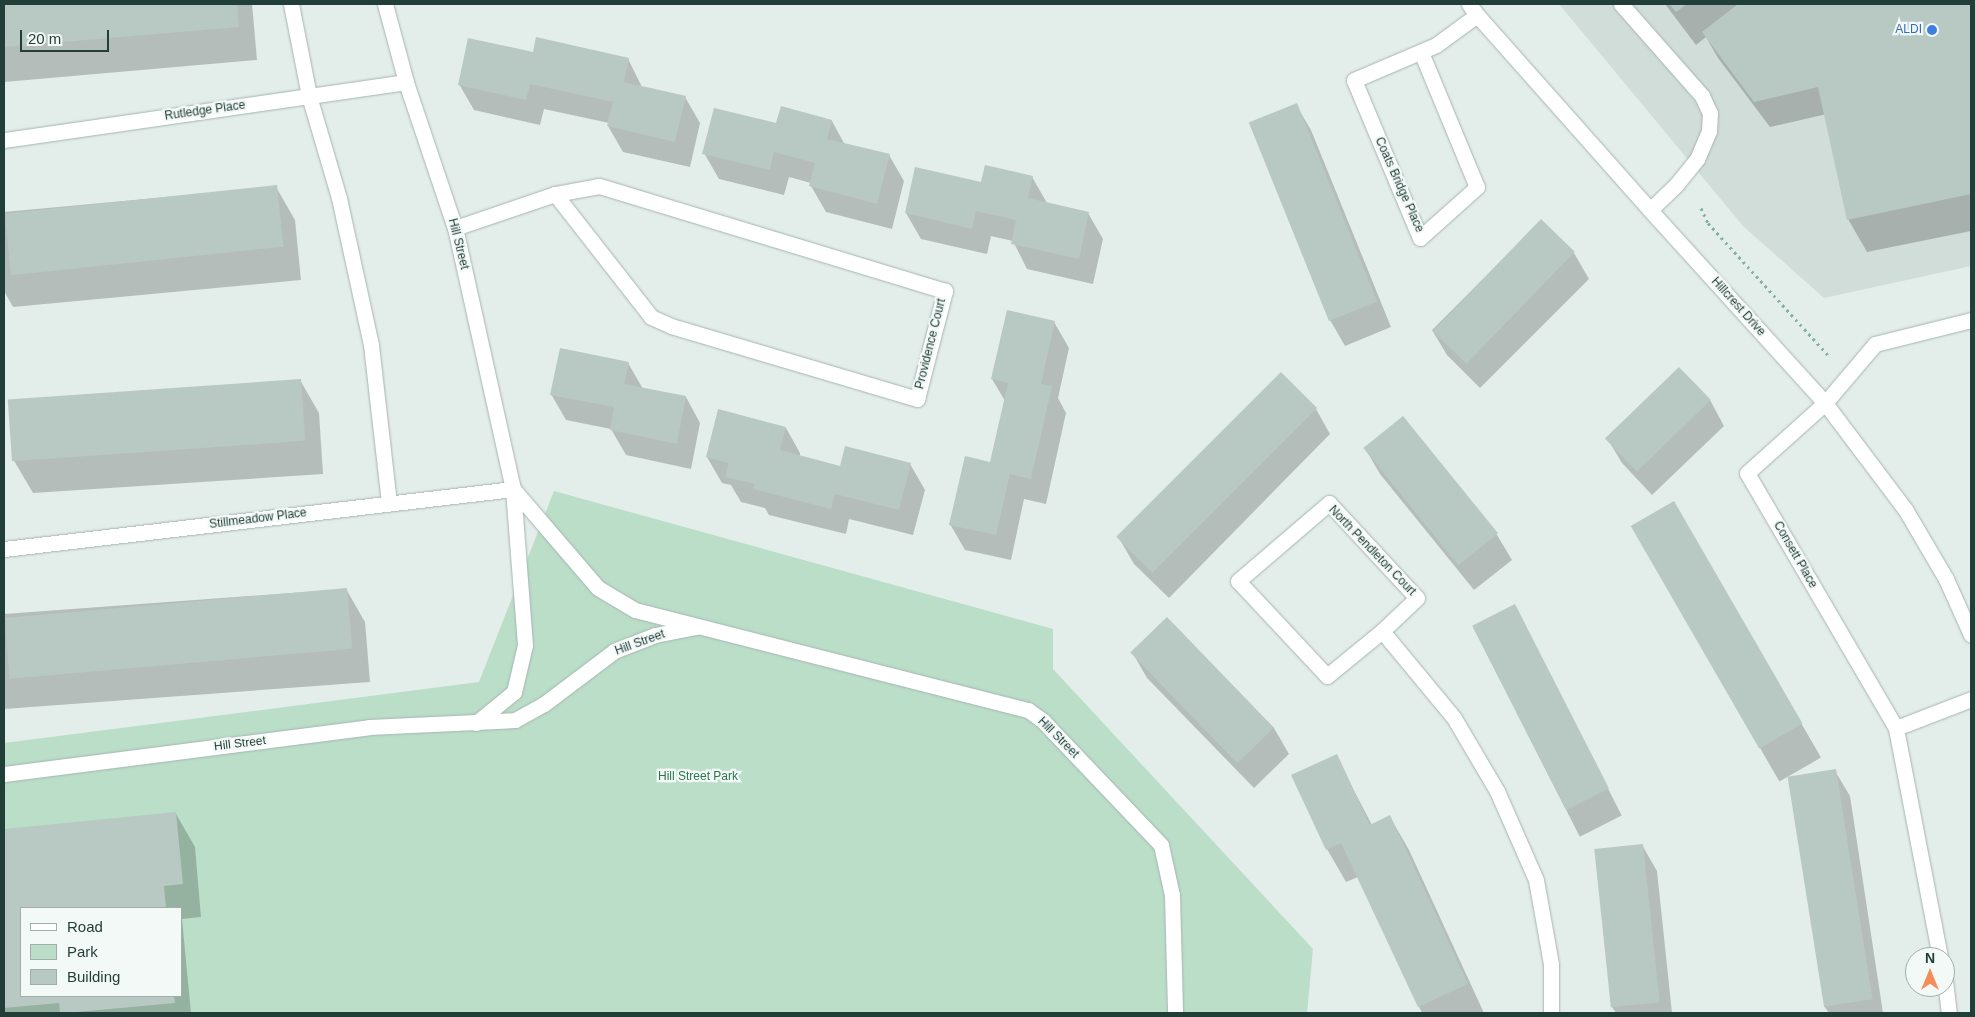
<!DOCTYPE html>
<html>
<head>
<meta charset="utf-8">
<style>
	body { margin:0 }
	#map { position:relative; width:1975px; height:1017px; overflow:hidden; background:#e3ede9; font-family:Helvetica,sans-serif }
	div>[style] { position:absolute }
	.built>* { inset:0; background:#d1ddd8 }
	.green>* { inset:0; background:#bbdec8 }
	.shadow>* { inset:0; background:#0003; transform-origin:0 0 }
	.building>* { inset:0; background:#b8c8c2; transform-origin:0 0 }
	.path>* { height:3px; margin-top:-1.5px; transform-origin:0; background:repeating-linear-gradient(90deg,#83b1a6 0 2.5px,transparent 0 6.5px) }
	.roads { filter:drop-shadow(0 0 1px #a5b5b1) drop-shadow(0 0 1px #a5b5b1) }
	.lane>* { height:15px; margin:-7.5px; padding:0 7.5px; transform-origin:7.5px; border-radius:7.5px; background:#fff }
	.street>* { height:15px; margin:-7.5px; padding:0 7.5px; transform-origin:7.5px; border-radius:7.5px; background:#fff }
	.secondary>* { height:15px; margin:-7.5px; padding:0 7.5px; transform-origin:7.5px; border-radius:7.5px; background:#fff }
	.dots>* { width:14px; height:14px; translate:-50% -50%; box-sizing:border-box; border:2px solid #f3f9f7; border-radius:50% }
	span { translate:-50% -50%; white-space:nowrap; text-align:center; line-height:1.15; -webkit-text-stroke:4.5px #f3f9f7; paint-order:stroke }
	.shop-label { font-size:12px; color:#366cbe }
	.right { translate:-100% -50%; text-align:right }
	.street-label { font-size:12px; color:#223e39 }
	.park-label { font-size:12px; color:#2c764f }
	.frame { position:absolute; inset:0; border:5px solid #223e39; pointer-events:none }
	.legend { position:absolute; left:20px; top:907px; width:162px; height:90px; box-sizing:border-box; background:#f3f9f7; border:1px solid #9faeab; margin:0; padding:6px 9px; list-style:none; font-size:15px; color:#223e39 }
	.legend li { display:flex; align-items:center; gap:10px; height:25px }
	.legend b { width:25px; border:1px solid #9faeab }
	.north { position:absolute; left:1905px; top:947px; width:50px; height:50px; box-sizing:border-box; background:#f3f9f7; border:1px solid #9faeab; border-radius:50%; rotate:0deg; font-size:14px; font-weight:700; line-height:20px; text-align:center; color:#223e39 }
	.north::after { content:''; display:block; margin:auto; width:18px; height:22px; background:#f48d5a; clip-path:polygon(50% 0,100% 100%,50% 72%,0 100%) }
	.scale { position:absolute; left:20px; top:30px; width:89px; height:22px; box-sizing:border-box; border:2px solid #223e39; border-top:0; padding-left:6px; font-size:15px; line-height:18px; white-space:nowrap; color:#223e39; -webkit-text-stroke:4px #f3f9f7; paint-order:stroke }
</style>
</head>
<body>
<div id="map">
	<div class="built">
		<i style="clip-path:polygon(1559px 4px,1971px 4px,1971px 266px,1824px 298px,1743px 226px)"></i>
	</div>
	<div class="green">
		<i style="clip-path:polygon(evenodd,554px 491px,1053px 629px,1053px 669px,1313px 949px,1307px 1013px,4px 1013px,4px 743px,479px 682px,554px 491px,21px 908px,181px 908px,181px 996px,21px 996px,21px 908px)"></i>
	</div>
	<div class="shadow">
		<i style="clip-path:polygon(4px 4px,252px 4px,257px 60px,4px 82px)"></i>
		<i style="clip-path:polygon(1665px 4px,1971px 4px,1971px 231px,1867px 252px,1848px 219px,1827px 114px,1770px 127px,1718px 58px,1706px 37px,1696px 45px)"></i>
		<i style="clip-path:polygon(534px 54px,628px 59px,642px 87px,685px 97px,700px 123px,690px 167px,623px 152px,608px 126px,609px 123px,544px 109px,540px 125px,474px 110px,459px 84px)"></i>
		<i style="clip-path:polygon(1296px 105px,1311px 130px,1391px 327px,1345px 346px,1330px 320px)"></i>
		<i style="clip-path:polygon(832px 121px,845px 145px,889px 155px,904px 181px,892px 229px,826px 212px,811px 186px,811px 183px,789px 177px,784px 195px,719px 179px,704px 153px,777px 125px)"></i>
		<i style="clip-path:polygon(1032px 177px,1047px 203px,1088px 213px,1103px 239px,1093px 284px,1027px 269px,1013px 241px,991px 236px,987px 254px,921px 239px,906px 213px,982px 183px)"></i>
		<i style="clip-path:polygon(276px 187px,295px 220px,301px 280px,13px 307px,4px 291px,4px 212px)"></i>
		<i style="clip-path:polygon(1541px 221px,1574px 253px,1589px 279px,1480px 388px,1447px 355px,1432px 330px)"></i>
		<i style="clip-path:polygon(1054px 322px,1069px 348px,1058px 398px,1066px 413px,1046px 504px,1024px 499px,1011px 560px,965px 550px,950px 524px,991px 463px,1005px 401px,992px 379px)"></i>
		<i style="clip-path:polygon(628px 363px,643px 389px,686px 397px,700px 423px,691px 469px,626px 455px,611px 429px,566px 420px,551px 394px)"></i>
		<i style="clip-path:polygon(300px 380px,319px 413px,323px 474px,33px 493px,13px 459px)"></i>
		<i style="clip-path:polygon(1710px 400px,1724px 426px,1652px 495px,1622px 463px,1607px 438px)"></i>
		<i style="clip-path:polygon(1316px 409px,1330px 434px,1169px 598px,1134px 564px,1119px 538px)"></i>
		<i style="clip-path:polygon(786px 428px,800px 453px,800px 457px,841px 467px,910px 464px,925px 490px,913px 535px,849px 519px,846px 534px,769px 515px,765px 508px,741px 502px,731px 485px,722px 483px,707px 457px)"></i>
		<i style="clip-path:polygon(1365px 448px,1497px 535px,1512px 560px,1474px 590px,1380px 474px)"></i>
		<i style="left:1674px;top:503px;width:294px;height:48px;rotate:60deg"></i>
		<i style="clip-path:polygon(346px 589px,365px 622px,370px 682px,4px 709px,4px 614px)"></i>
		<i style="left:1515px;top:606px;width:235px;height:47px;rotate:63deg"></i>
		<i style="clip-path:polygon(1167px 619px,1274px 728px,1289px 754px,1254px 788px,1147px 678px,1132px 652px)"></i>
		<i style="clip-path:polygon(1336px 756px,1372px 825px,1390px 817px,1409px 850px,1484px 1013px,1422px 1013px,1358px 877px,1346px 882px,1327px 849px)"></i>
		<i style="clip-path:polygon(1835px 771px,1850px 796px,1883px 1013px,1829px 1013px,1824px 1006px)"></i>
		<i style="clip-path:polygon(evenodd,176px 814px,195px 847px,201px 917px,182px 919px,191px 1013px,4px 1013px,4px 830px,176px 814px,21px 908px,181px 908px,181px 996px,21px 996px,21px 908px)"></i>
		<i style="clip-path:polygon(1642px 845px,1657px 871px,1672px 1013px,1616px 1013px,1612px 1007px)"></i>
	</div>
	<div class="building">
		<i style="clip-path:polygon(4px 4px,237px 4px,239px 27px,4px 47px)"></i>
		<i style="clip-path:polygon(1669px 4px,1687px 4px,1676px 12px)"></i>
		<i style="clip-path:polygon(1738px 4px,1971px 4px,1971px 194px,1847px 220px,1818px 87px,1754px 102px,1702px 32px)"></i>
		<i style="clip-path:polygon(536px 37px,629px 58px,624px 82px,686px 96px,675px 142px,607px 126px,613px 102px,530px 84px,526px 100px,458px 85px,468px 38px,533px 52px)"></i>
		<i style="left:1297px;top:103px;width:214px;height:52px;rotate:68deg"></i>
		<i style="clip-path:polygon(781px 106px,832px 120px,827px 139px,890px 154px,877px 204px,809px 186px,815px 163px,774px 152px,770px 170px,702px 154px,714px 108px,776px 123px)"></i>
		<i style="clip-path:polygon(985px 165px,1033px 176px,1028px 198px,1089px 212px,1079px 259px,1011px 244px,1016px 220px,976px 211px,972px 229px,905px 213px,915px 167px,981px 182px)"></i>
		<i style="left:277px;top:185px;width:62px;height:274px;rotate:84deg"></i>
		<i style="left:1541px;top:219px;width:47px;height:156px;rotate:44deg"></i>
		<i style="clip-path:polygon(1007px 310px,1055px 321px,1041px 384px,1052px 386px,1031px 479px,1010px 474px,996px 535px,949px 525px,965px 456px,990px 462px,1008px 383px,991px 379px)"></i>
		<i style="clip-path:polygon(560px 348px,629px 362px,624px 384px,686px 396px,677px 444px,610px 430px,614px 407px,550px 395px)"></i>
		<i style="left:1679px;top:367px;width:46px;height:103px;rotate:46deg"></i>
		<i style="left:1281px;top:372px;width:51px;height:233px;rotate:45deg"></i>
		<i style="left:301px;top:379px;width:62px;height:294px;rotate:86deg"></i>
		<i style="clip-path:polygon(718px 409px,786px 427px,780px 450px,840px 466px,845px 446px,911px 463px,899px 510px,835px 494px,831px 509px,753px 489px,755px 484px,725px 477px,729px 463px,706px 457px)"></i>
		<i style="left:1403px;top:416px;width:151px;height:51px;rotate:51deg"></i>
		<i style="left:1674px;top:501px;width:257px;height:50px;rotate:60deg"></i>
		<i style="left:347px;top:588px;width:61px;height:344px;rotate:85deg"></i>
		<i style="left:1515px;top:604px;width:207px;height:48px;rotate:63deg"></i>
		<i style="left:1167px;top:617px;width:154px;height:51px;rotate:46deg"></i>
		<i style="clip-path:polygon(1337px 754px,1370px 825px,1390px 815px,1468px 984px,1418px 1007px,1341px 843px,1326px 850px,1291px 775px)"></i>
		<i style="left:1836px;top:769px;width:233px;height:49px;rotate:81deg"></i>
		<i style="clip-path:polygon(176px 812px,183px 884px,164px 886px,166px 908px,21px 908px,21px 996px,174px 996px,175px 1003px,66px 1013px,60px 1013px,59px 1003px,4px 1008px,4px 829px)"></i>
		<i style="left:1643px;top:844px;width:159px;height:49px;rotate:84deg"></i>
	</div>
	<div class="path">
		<i style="left:1701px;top:208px;width:17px;rotate:65deg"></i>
		<i style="left:1708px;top:223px;width:178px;rotate:47.7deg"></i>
	</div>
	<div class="roads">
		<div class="lane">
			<i style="left:291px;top:4px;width:94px;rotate:78.9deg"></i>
			<i style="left:309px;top:96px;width:106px;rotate:73.6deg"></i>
			<i style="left:339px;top:198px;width:150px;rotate:77.7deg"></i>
			<i style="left:371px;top:345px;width:159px;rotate:83.5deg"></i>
			<i style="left:1621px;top:4px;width:123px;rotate:48.6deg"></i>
			<i style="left:1702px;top:96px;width:19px;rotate:65deg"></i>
			<i style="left:1710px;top:113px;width:18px;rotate:93deg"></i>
			<i style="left:1709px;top:131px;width:30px;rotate:113deg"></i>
			<i style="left:1697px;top:159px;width:32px;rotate:129deg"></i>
			<i style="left:1677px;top:184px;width:37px;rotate:136deg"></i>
			<i style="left:513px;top:489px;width:130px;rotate:49.4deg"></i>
			<i style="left:598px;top:588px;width:43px;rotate:30.7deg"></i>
			<i style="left:635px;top:610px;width:406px;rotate:14.3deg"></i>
			<i style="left:1028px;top:710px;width:19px;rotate:36deg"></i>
			<i style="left:1043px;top:721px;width:171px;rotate:46.4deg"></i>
			<i style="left:1161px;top:845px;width:51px;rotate:77.6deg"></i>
			<i style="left:1172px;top:895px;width:118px;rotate:88.5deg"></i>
			<i style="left:476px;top:723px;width:49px;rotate:-39.2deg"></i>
			<i style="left:514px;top:692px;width:48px;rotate:-76.8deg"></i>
			<i style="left:525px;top:645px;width:156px;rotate:-94.4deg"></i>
			<i style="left:4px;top:774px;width:368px;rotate:-7.3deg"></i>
			<i style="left:369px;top:727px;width:146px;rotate:-2.7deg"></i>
			<i style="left:515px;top:720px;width:33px;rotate:-29deg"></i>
			<i style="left:544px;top:704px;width:88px;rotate:-37.1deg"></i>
			<i style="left:614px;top:651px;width:44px;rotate:-21.3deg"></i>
			<i style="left:655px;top:635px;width:42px;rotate:-11deg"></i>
		</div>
		<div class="street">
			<i style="left:1421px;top:52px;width:146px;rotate:67.5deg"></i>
			<i style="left:1477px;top:187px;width:76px;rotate:138.2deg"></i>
			<i style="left:1420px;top:238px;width:171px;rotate:-112.7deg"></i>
			<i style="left:1354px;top:80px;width:89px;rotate:-23.1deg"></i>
			<i style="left:1436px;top:45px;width:51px;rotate:-36.2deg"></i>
			<i style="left:4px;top:140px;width:406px;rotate:-8.2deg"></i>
			<i style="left:455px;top:228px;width:106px;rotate:-18.8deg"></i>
			<i style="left:555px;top:194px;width:156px;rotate:52deg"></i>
			<i style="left:651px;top:317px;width:22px;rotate:24deg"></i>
			<i style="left:671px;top:326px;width:257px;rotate:16.5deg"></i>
			<i style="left:917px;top:399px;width:112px;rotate:-75.5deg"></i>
			<i style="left:945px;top:291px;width:362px;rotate:-163.1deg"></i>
			<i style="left:599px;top:186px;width:45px;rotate:169.7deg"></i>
			<i style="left:1329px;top:503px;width:129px;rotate:47.2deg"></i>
			<i style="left:1417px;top:598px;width:48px;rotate:136.7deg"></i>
			<i style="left:1382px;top:631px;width:71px;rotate:140.7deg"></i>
			<i style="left:1327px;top:676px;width:130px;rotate:-133.1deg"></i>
			<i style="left:1238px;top:581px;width:120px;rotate:-40.6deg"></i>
			<i style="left:4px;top:549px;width:513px;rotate:-6.72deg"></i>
			<i style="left:513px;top:489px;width:267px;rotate:-102.5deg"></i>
			<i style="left:455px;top:228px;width:154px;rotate:-108.6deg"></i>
			<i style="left:406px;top:82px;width:81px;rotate:-105.1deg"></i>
			<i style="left:1382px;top:631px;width:113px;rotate:50.4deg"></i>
			<i style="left:1454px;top:718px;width:85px;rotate:59.5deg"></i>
			<i style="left:1497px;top:791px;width:97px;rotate:66.3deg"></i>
			<i style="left:1536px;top:880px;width:85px;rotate:79.9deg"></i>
			<i style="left:1551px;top:964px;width:49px;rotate:90deg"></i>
			<i style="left:1896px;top:728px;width:80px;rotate:-21.1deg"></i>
			<i style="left:1940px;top:957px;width:233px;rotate:-100.9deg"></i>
			<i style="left:1896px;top:728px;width:295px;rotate:-120.3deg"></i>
			<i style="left:1747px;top:473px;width:105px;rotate:-41.9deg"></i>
			<i style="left:1825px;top:403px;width:77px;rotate:-49.7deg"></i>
			<i style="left:1875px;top:344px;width:99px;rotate:-14deg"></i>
			<i style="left:1945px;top:981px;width:32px;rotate:83deg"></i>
		</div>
		<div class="secondary">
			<i style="left:1469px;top:4px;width:14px;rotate:54deg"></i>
			<i style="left:1477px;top:15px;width:261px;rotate:48.4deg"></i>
			<i style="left:1650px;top:210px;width:261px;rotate:47.8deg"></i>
			<i style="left:1825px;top:403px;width:133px;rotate:53deg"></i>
			<i style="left:1905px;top:509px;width:81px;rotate:59.6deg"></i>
			<i style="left:1946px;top:579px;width:61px;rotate:65.9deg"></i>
		</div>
	</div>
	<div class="dots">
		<i style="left:1932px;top:30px;background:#3f7fe0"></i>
	</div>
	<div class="shop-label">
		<span class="right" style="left:1922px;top:30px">ALDI</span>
	</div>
	<div class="street-label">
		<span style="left:205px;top:111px;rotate:-8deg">Rutledge Place</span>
		<span style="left:1399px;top:185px;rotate:66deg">Coats Bridge Place</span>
		<span style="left:458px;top:244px;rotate:76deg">Hill Street</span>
		<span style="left:1738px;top:307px;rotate:48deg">Hillcrest Drive</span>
		<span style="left:931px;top:344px;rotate:-76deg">Providence Court</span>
		<span style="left:258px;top:519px;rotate:-7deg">Stillmeadow Place</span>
		<span style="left:1372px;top:551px;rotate:46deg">North Pendleton Court</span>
		<span style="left:1795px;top:555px;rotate:60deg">Consett Place</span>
		<span style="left:640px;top:643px;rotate:-20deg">Hill Street</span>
		<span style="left:1058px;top:738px;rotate:45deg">Hill Street</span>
		<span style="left:240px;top:744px;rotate:-7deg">Hill Street</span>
	</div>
	<div class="park-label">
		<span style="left:698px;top:777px">Hill Street Park</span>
	</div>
	<div class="frame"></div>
	<ul class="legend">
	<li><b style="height:6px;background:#fff"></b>Road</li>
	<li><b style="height:14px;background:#bbdec8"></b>Park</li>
	<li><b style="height:14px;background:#b8c8c2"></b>Building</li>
	</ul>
	<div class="north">N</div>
	<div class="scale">20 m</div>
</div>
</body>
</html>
